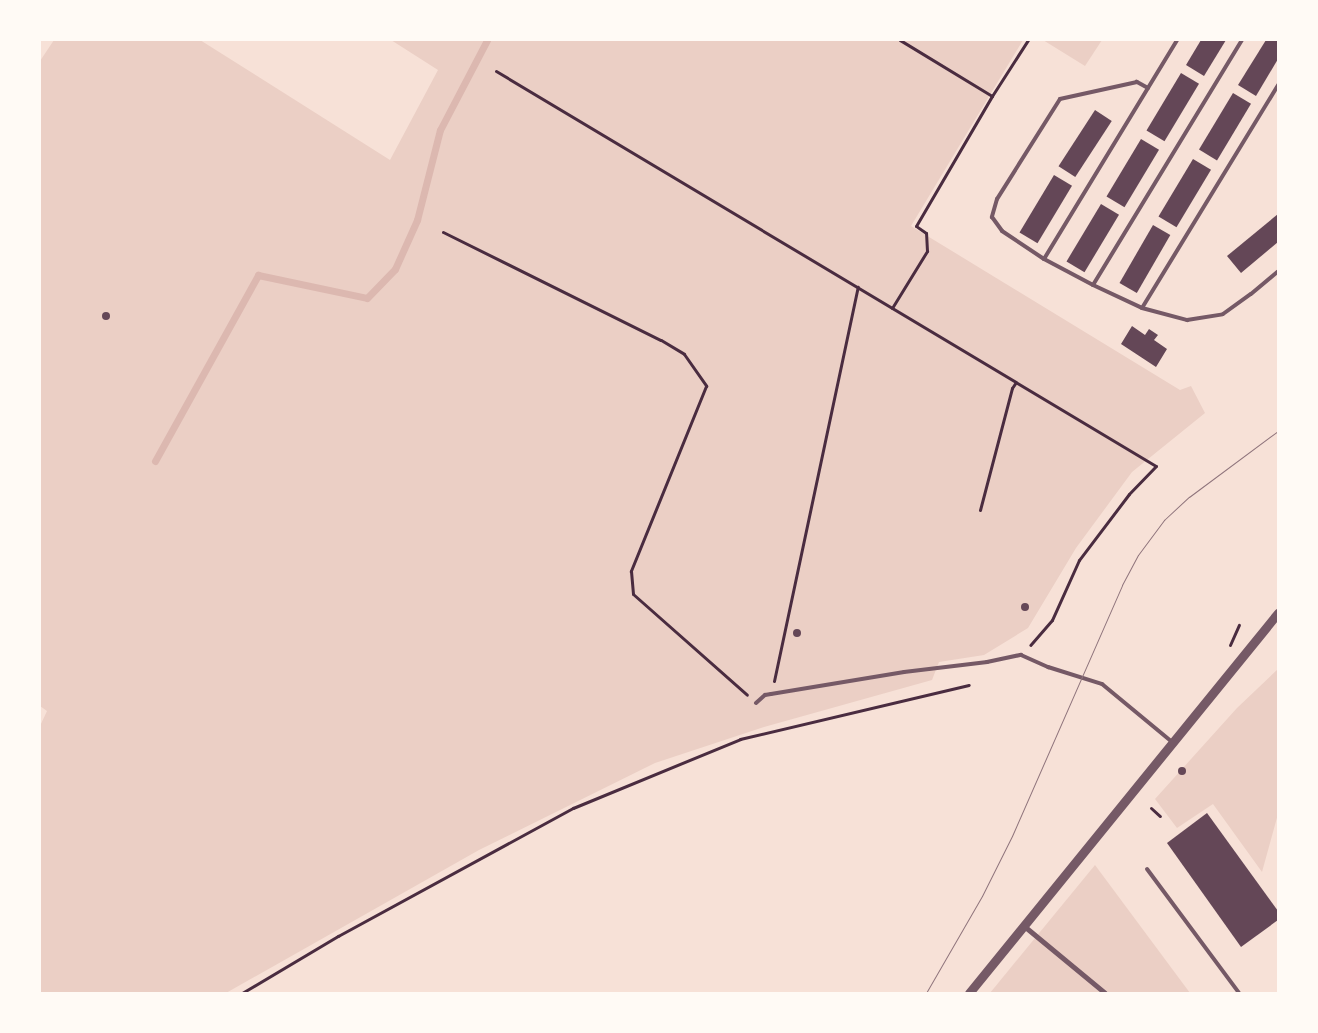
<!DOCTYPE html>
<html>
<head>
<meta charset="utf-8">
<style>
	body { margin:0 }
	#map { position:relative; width:1318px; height:1033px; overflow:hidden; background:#f7e1d7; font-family:Jost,sans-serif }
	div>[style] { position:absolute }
	.green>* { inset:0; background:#ebcfc5 }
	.stream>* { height:7px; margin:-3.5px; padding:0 3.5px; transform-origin:3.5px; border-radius:3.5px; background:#dcb8b0 }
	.building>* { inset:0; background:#644757; transform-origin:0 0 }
	.round { border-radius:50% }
	.path>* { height:3px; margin:-1.5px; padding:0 1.5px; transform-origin:1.5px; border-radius:1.5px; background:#4a2c40 }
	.service>* { height:4px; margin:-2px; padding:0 2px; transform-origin:2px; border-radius:2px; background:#755966 }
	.minor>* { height:5px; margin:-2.5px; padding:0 2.5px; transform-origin:2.5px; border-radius:2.5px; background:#755966 }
	.tertiary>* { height:9px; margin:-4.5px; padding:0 4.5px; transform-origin:4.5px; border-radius:4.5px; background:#755966 }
	.tram>* { height:1px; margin:-0.5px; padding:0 0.5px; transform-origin:0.5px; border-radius:0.5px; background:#8f747c }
	span { translate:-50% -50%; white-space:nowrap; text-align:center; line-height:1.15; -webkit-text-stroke:4.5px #fffaf5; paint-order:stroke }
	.frame { position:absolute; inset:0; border:41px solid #fffaf5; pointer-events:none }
</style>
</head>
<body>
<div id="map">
	<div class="green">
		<i style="clip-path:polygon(54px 40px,200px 40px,390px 160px,438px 70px,391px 40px,1023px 40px,911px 226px,1180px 390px,1191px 386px,1205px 413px,1132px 472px,1076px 548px,1028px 628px,984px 655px,939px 662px,932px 680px,764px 727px,655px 763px,479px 850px,226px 993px,40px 993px,40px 726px,47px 711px,40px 706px,40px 61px)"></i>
		<i style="clip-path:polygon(1043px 40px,1102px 40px,1085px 66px)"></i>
		<i style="clip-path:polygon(1278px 669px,1278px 814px,1262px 872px,1213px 804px,1177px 828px,1155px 799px,1237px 708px)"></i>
		<i style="clip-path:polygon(1095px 865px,1190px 993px,990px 993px)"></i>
	</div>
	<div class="stream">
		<i style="left:155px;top:461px;width:213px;rotate:-61deg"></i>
		<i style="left:258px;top:275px;width:111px;rotate:11.9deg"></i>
		<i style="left:367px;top:298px;width:40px;rotate:-46deg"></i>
		<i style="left:395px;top:269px;width:54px;rotate:-65.8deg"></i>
		<i style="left:417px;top:220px;width:93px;rotate:-75.7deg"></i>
		<i style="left:440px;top:130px;width:102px;rotate:-62.4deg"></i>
	</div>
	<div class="building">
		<i style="clip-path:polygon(1201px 40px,1226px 40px,1204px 76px,1186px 65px)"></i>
		<i style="clip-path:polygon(1266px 40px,1278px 40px,1278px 59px,1256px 96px,1238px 85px)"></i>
		<i style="left:1181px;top:73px;width:21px;height:67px;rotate:31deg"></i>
		<i style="left:1233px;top:93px;width:21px;height:66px;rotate:31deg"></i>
		<i style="left:1095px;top:110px;width:20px;height:67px;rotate:33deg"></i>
		<i style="left:1141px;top:139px;width:21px;height:67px;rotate:31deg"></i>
		<i style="left:1193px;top:159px;width:21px;height:67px;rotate:31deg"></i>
		<i style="left:1054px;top:175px;width:21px;height:67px;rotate:31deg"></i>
		<i style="left:1101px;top:204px;width:21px;height:67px;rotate:31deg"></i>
		<i style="clip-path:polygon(1278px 214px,1278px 242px,1241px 273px,1227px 256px)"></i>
		<i style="left:1153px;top:225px;width:20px;height:67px;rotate:30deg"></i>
		<i class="round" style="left:102px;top:312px;width:8px;height:8px"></i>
		<i style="clip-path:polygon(1132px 326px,1145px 335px,1149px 329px,1158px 335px,1154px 340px,1167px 349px,1156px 367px,1121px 344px)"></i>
		<i class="round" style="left:1021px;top:603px;width:8px;height:8px"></i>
		<i class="round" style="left:793px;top:629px;width:8px;height:8px"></i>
		<i class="round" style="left:1178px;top:767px;width:8px;height:8px"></i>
		<i style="clip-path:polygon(1207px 813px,1278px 911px,1278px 920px,1241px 947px,1167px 843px)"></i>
	</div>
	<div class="path">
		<i style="left:496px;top:71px;width:769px;rotate:30.9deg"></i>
		<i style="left:1156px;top:466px;width:39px;rotate:134deg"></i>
		<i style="left:1129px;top:494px;width:83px;rotate:127.1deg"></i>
		<i style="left:1079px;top:560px;width:66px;rotate:114.2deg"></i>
		<i style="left:1052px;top:620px;width:33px;rotate:131deg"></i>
		<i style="left:992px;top:96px;width:67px;rotate:-57.3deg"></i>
		<i style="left:443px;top:232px;width:243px;rotate:26.4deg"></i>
		<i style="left:661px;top:340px;width:27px;rotate:31deg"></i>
		<i style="left:684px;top:354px;width:39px;rotate:55deg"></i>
		<i style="left:706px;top:386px;width:200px;rotate:112.1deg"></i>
		<i style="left:631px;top:571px;width:23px;rotate:85deg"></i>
		<i style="left:633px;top:594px;width:152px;rotate:41.5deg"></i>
		<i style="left:892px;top:308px;width:67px;rotate:-58.4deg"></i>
		<i style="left:927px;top:251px;width:18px;rotate:-93deg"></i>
		<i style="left:926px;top:233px;width:12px;rotate:-145deg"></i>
		<i style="left:916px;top:226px;width:151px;rotate:-59.7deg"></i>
		<i style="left:992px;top:96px;width:108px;rotate:-148.7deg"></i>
		<i style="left:980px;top:510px;width:126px;rotate:-75.3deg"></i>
		<i style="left:1012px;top:388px;width:7px;rotate:-56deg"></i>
		<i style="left:1230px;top:645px;width:22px;rotate:-66deg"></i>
		<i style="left:774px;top:681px;width:403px;rotate:-78deg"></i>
		<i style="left:1151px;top:808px;width:12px;rotate:42deg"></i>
		<i style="left:242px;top:993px;width:112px;rotate:-30.7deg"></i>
		<i style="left:338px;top:936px;width:268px;rotate:-28.6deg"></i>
		<i style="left:573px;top:808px;width:181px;rotate:-22.4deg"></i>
		<i style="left:740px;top:739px;width:235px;rotate:-13.3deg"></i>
	</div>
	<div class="service">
		<i style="left:1148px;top:88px;width:13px;rotate:-151deg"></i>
		<i style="left:1137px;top:82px;width:79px;rotate:167.6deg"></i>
		<i style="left:1060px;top:99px;width:118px;rotate:122.2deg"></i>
		<i style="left:997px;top:199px;width:19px;rotate:106deg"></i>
		<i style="left:992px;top:217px;width:17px;rotate:54deg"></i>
		<i style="left:1002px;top:231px;width:50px;rotate:33.7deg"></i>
		<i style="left:1044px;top:259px;width:55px;rotate:28deg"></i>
		<i style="left:1093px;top:285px;width:54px;rotate:25.1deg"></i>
		<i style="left:1142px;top:308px;width:47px;rotate:14.9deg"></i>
		<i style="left:1187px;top:320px;width:36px;rotate:-9deg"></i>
		<i style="left:1223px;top:314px;width:34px;rotate:-36deg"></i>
		<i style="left:1251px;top:294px;width:35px;rotate:-40deg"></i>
		<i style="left:1044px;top:259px;width:256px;rotate:-58.7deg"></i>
		<i style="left:1093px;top:285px;width:287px;rotate:-58.7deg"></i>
		<i style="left:1142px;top:308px;width:261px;rotate:-58.6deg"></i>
		<i style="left:756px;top:703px;width:12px;rotate:-42deg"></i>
		<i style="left:765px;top:695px;width:6px;rotate:-9deg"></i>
		<i style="left:771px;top:694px;width:135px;rotate:-9.4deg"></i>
		<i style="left:904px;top:672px;width:84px;rotate:-6.9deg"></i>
		<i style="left:987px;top:662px;width:35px;rotate:-12deg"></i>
		<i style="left:1021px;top:655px;width:30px;rotate:24deg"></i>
		<i style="left:1048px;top:667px;width:57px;rotate:17.5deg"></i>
		<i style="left:1102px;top:684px;width:91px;rotate:39.6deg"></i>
		<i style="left:1147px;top:869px;width:154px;rotate:53.4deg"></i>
	</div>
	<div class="minor">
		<i style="left:1024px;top:926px;width:105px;rotate:39.6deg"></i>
	</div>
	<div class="tertiary">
		<i style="left:969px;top:993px;width:490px;rotate:-50.9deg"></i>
	</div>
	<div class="tram">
		<i style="left:926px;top:993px;width:112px;rotate:-60deg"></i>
		<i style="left:982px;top:896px;width:67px;rotate:-63.4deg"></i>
		<i style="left:1012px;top:836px;width:274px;rotate:-66.3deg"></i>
		<i style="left:1122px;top:585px;width:34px;rotate:-62deg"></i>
		<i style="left:1138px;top:555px;width:44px;rotate:-53.4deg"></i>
		<i style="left:1164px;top:520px;width:34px;rotate:-43deg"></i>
		<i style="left:1189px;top:497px;width:111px;rotate:-36.6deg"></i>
	</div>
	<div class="frame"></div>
</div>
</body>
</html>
